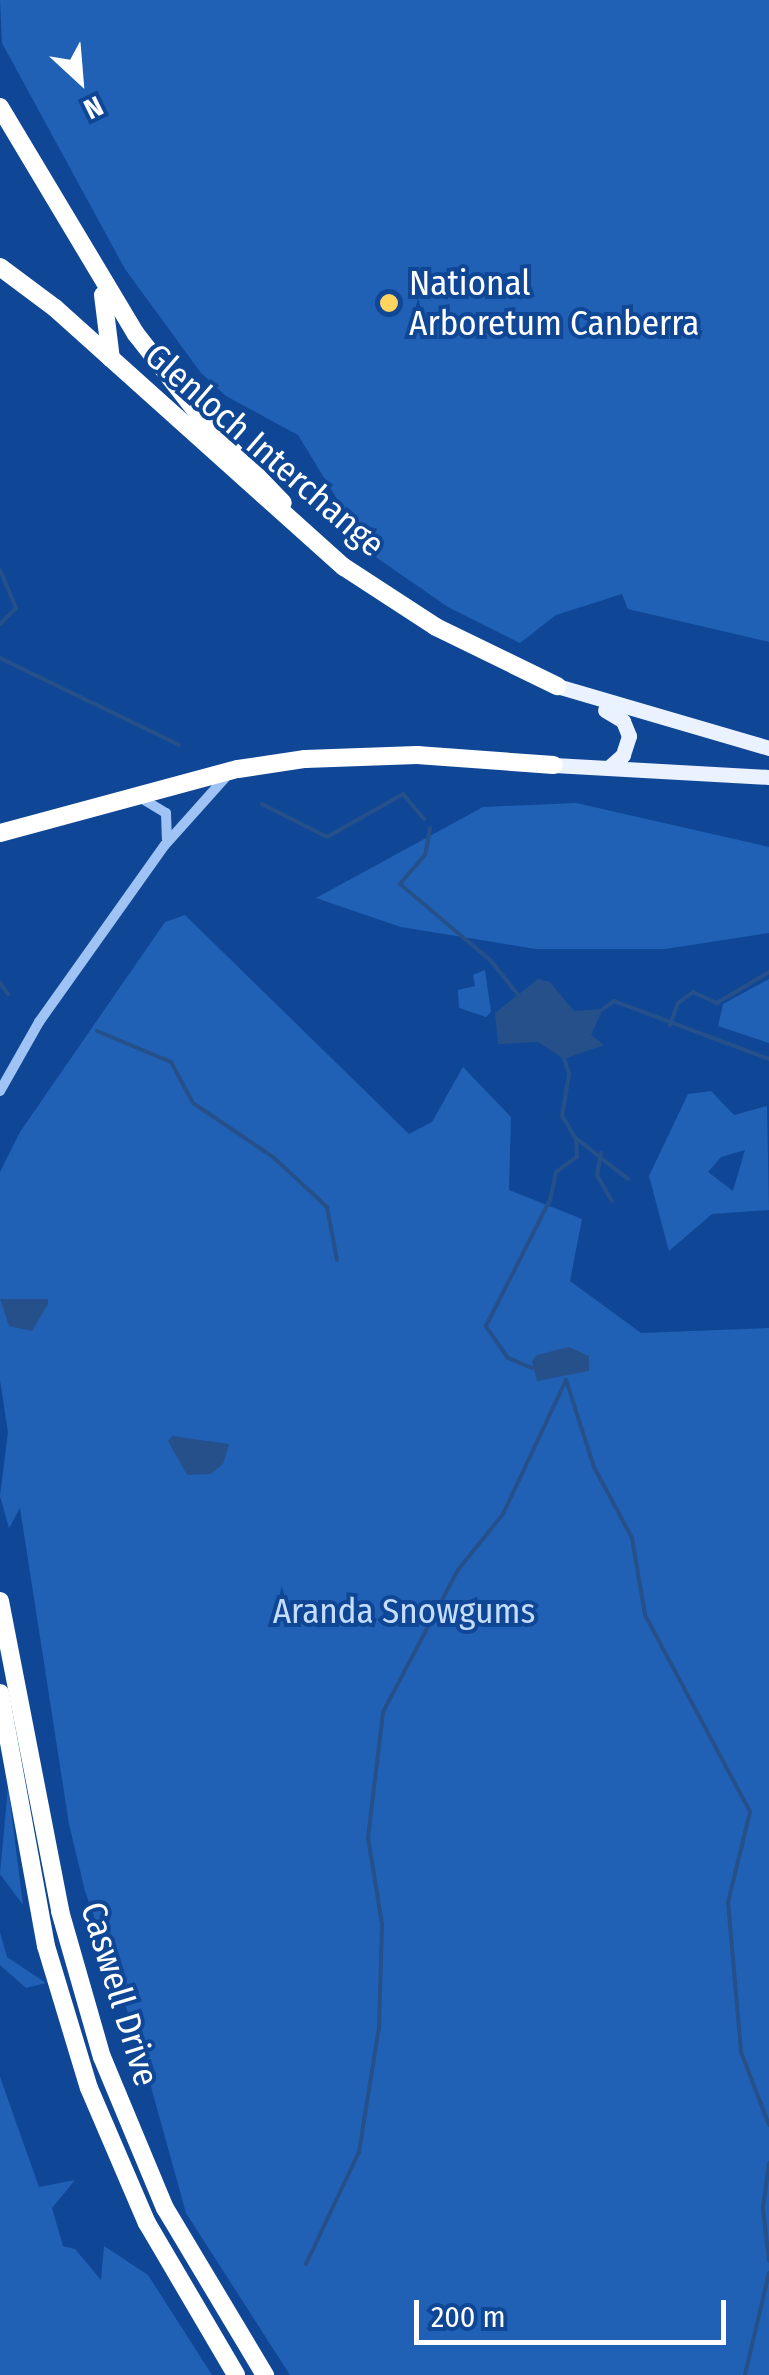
<!DOCTYPE html>
<html>
<head>
<meta charset="utf-8">
<style>
	body { margin:0 }
	#map { position:relative; width:769px; height:2375px; overflow:hidden; background:#0f4796; font-family:"Fira Sans Condensed",sans-serif }
	div>[style] { position:absolute }
	.green>* { inset:0; background:#2161b5 }
	.water>* { inset:0; background:#26508a }
	.stream>* { height:4px; margin:-2px; padding:0 2px; transform-origin:2px; border-radius:2px; background:#26508a }
	.street>* { height:10px; margin:-5px; padding:0 5px; transform-origin:5px; border-radius:5px; background:#9ec3f4 }
	.primary>* { height:15px; margin:-7.5px; padding:0 7.5px; transform-origin:7.5px; border-radius:7.5px; background:#ebf2ff }
	.highway>* { height:18px; margin:-9px; padding:0 9px; transform-origin:9px; border-radius:9px; background:#fff }
	.dots>* { width:28px; height:28px; translate:-50% -50%; box-sizing:border-box; border:5px solid #0f4796; border-radius:50% }
	span { translate:-50% -50%; white-space:nowrap; text-align:center; line-height:1.15; -webkit-text-stroke:8px #0f4796; paint-order:stroke }
	.poi-label { font-size:35px; color:#fff }
	.left { translate:0 -50%; text-align:left }
	.street-label { font-size:35px; color:#fff }
	.park-label { font-size:35px; color:#c6defe }
	.north { position:absolute; left:30px; top:30px; width:100px; height:100px; -webkit-text-stroke:8px #0f4796; paint-order:stroke; rotate:154deg; font-size:28px; font-weight:700; line-height:40px; text-align:center; color:#fff }
	.north::after { content:''; display:block; margin:auto; width:35px; height:45px; background:#fff; clip-path:polygon(50% 0,100% 100%,50% 72%,0 100%) }
	.scale { position:absolute; left:414px; top:2300px; width:312px; height:45px; box-sizing:border-box; border:5px solid #fff; border-top:0; padding-left:12px; font-size:30px; line-height:35px; white-space:nowrap; color:#fff; -webkit-text-stroke:8px #0f4796; paint-order:stroke }
</style>
</head>
<body>
<div id="map">
	<div class="green">
		<i style="clip-path:polygon(0 0,769px 0,769px 642px,628px 609px,622px 594px,556px 615px,520px 643px,448px 607px,370px 553px,298px 435px,226px 396px,201px 373px,125px 269px,2px 43px)"></i>
		<i style="clip-path:polygon(576px 803px,769px 847px,769px 933px,665px 949px,536px 949px,401px 927px,316px 898px,483px 807px)"></i>
		<i style="clip-path:polygon(185px 915px,409px 1134px,432px 1122px,463px 1067px,511px 1117px,509px 1190px,582px 1219px,570px 1281px,641px 1333px,769px 1328px,769px 2375px,290px 2375px,186px 2213px,140px 2047px,85px 1891px,69px 1824px,20px 1508px,9px 1528px,0 1496px,8px 1432px,0 1380px,0 1172px,20px 1132px,165px 922px)"></i>
		<i style="clip-path:polygon(485px 970px,491px 1012px,486px 1017px,459px 1008px,458px 990px,475px 986px,473px 975px)"></i>
		<i style="clip-path:polygon(769px 979px,769px 1043px,718px 1026px,723px 1004px)"></i>
		<i style="clip-path:polygon(evenodd,711px 1091px,734px 1115px,767px 1106px,769px 1210px,712px 1214px,669px 1251px,649px 1176px,688px 1094px,711px 1091px,745px 1150px,733px 1191px,708px 1172px,721px 1157px,745px 1150px)"></i>
		<i style="clip-path:polygon(8px 1787px,23px 1905px,0 1874px)"></i>
		<i style="clip-path:polygon(0 1932px,7px 1957px,46px 1983px,26px 1988px,0 1965px)"></i>
		<i style="clip-path:polygon(0 2077px,39px 2187px,75px 2180px,52px 2208px,63px 2246px,75px 2249px,101px 2280px,104px 2246px,148px 2275px,212px 2375px,0 2375px)"></i>
	</div>
	<div class="water">
		<i style="clip-path:polygon(538px 979px,550px 982px,574px 1011px,603px 1009px,591px 1035px,604px 1045px,564px 1059px,538px 1042px,498px 1044px,495px 1013px)"></i>
		<i style="clip-path:polygon(0 1299px,48px 1299px,48px 1304px,32px 1331px,9px 1326px)"></i>
		<i style="clip-path:polygon(569px 1347px,589px 1356px,589px 1371px,537px 1381px,532px 1361px,537px 1355px)"></i>
		<i style="clip-path:polygon(172px 1436px,229px 1444px,223px 1464px,211px 1474px,187px 1475px,168px 1441px)"></i>
	</div>
	<div class="stream">
		<i style="left:0;top:570px;width:41px;rotate:67.2deg"></i>
		<i style="left:16px;top:608px;width:23px;rotate:135deg"></i>
		<i style="left:0;top:658px;width:199px;rotate:25.9deg"></i>
		<i style="left:262px;top:804px;width:73px;rotate:26.9deg"></i>
		<i style="left:327px;top:837px;width:87px;rotate:-29.5deg"></i>
		<i style="left:403px;top:794px;width:33px;rotate:50deg"></i>
		<i style="left:430px;top:828px;width:27px;rotate:100deg"></i>
		<i style="left:425px;top:855px;width:38px;rotate:131deg"></i>
		<i style="left:400px;top:884px;width:119px;rotate:40.2deg"></i>
		<i style="left:491px;top:961px;width:45px;rotate:51.3deg"></i>
		<i style="left:0;top:983px;width:14px;rotate:54deg"></i>
		<i style="left:603px;top:1009px;width:14px;rotate:-36deg"></i>
		<i style="left:614px;top:1001px;width:165px;rotate:20.5deg"></i>
		<i style="left:670px;top:1025px;width:23px;rotate:-70deg"></i>
		<i style="left:678px;top:1003px;width:19px;rotate:-36deg"></i>
		<i style="left:693px;top:992px;width:26px;rotate:25deg"></i>
		<i style="left:717px;top:1003px;width:61px;rotate:-30.8deg"></i>
		<i style="left:97px;top:1031px;width:80px;rotate:22.7deg"></i>
		<i style="left:171px;top:1062px;width:47px;rotate:61.8deg"></i>
		<i style="left:193px;top:1103px;width:97px;rotate:34deg"></i>
		<i style="left:273px;top:1157px;width:74px;rotate:42.8deg"></i>
		<i style="left:327px;top:1207px;width:54px;rotate:79.3deg"></i>
		<i style="left:577px;top:1139px;width:65px;rotate:38.1deg"></i>
		<i style="left:601px;top:1153px;width:22px;rotate:100deg"></i>
		<i style="left:597px;top:1175px;width:30px;rotate:60deg"></i>
		<i style="left:532px;top:1368px;width:26px;rotate:-157deg"></i>
		<i style="left:508px;top:1358px;width:39px;rotate:-125deg"></i>
		<i style="left:486px;top:1326px;width:141px;rotate:-63.1deg"></i>
		<i style="left:550px;top:1200px;width:29px;rotate:-78deg"></i>
		<i style="left:556px;top:1172px;width:26px;rotate:-36deg"></i>
		<i style="left:577px;top:1157px;width:18px;rotate:-93deg"></i>
		<i style="left:576px;top:1139px;width:27px;rotate:-121deg"></i>
		<i style="left:562px;top:1116px;width:43px;rotate:-80.5deg"></i>
		<i style="left:569px;top:1074px;width:17px;rotate:-107deg"></i>
		<i style="left:566px;top:1380px;width:91px;rotate:72.2deg"></i>
		<i style="left:594px;top:1467px;width:81px;rotate:61.8deg"></i>
		<i style="left:632px;top:1538px;width:78px;rotate:80.4deg"></i>
		<i style="left:645px;top:1615px;width:223px;rotate:61.9deg"></i>
		<i style="left:750px;top:1812px;width:93px;rotate:103.7deg"></i>
		<i style="left:728px;top:1902px;width:151px;rotate:85deg"></i>
		<i style="left:741px;top:2052px;width:78px;rotate:69deg"></i>
		<i style="left:769px;top:2163px;width:45px;rotate:97.6deg"></i>
		<i style="left:763px;top:2208px;width:53px;rotate:83.5deg"></i>
		<i style="left:306px;top:2264px;width:124px;rotate:-64.7deg"></i>
		<i style="left:359px;top:2152px;width:127px;rotate:-80.9deg"></i>
		<i style="left:379px;top:2027px;width:103px;rotate:-88.3deg"></i>
		<i style="left:382px;top:1924px;width:87px;rotate:-99.2deg"></i>
		<i style="left:368px;top:1838px;width:127px;rotate:-83.2deg"></i>
		<i style="left:383px;top:1712px;width:161px;rotate:-62.2deg"></i>
		<i style="left:458px;top:1570px;width:72px;rotate:-51.2deg"></i>
		<i style="left:503px;top:1514px;width:148px;rotate:-64.8deg"></i>
		<i style="left:745px;top:2375px;width:105px;rotate:-76.8deg"></i>
	</div>
	<div class="street">
		<i style="left:141px;top:798px;width:29px;rotate:31deg"></i>
		<i style="left:166px;top:813px;width:26px;rotate:88deg"></i>
		<i style="left:0;top:1091px;width:79px;rotate:-60.5deg"></i>
		<i style="left:39px;top:1022px;width:217px;rotate:-54.6deg"></i>
		<i style="left:165px;top:845px;width:90px;rotate:-48.2deg"></i>
	</div>
	<div class="primary">
		<i style="left:557px;top:686px;width:221px;rotate:16.3deg"></i>
		<i style="left:605px;top:710px;width:21px;rotate:31deg"></i>
		<i style="left:623px;top:721px;width:16px;rotate:68deg"></i>
		<i style="left:629px;top:736px;width:20px;rotate:108deg"></i>
		<i style="left:623px;top:755px;width:18px;rotate:139deg"></i>
		<i style="left:554px;top:765px;width:215px;rotate:3.2deg"></i>
	</div>
	<div class="highway">
		<i style="left:0;top:107px;width:265px;rotate:59.1deg"></i>
		<i style="left:136px;top:334px;width:109px;rotate:52.1deg"></i>
		<i style="left:203px;top:420px;width:115px;rotate:46.1deg"></i>
		<i style="left:0;top:267px;width:69px;rotate:36.7deg"></i>
		<i style="left:55px;top:308px;width:388px;rotate:41.9deg"></i>
		<i style="left:344px;top:567px;width:110px;rotate:33.1deg"></i>
		<i style="left:436px;top:627px;width:135px;rotate:26deg"></i>
		<i style="left:103px;top:295px;width:64px;rotate:82.9deg"></i>
		<i style="left:0;top:833px;width:246px;rotate:-15.1deg"></i>
		<i style="left:238px;top:769px;width:68px;rotate:-8.5deg"></i>
		<i style="left:305px;top:759px;width:112px;rotate:-2deg"></i>
		<i style="left:417px;top:755px;width:137px;rotate:4.2deg"></i>
		<i style="left:0;top:1601px;width:316px;rotate:79deg"></i>
		<i style="left:60px;top:1911px;width:152px;rotate:74deg"></i>
		<i style="left:102px;top:2057px;width:164px;rotate:67.4deg"></i>
		<i style="left:165px;top:2208px;width:195px;rotate:59.1deg"></i>
		<i style="left:0;top:1693px;width:257px;rotate:79.7deg"></i>
		<i style="left:46px;top:1946px;width:148px;rotate:73.2deg"></i>
		<i style="left:89px;top:2088px;width:147px;rotate:66.8deg"></i>
		<i style="left:147px;top:2223px;width:176px;rotate:59.6deg"></i>
	</div>
	<div class="dots">
		<i style="left:389px;top:303px;background:#ffd461"></i>
	</div>
	<div class="poi-label">
		<span class="left" style="left:409px;top:303px">National<br>Arboretum Canberra</span>
	</div>
	<div class="street-label">
		<span style="left:265px;top:450px;rotate:41deg">Glenloch Interchange</span>
		<span style="left:120px;top:1994px;rotate:73deg">Caswell Drive</span>
	</div>
	<div class="park-label">
		<span style="left:404px;top:1611px">Aranda Snowgums</span>
	</div>
	<div class="north">N</div>
	<div class="scale">200 m</div>
</div>
</body>
</html>
